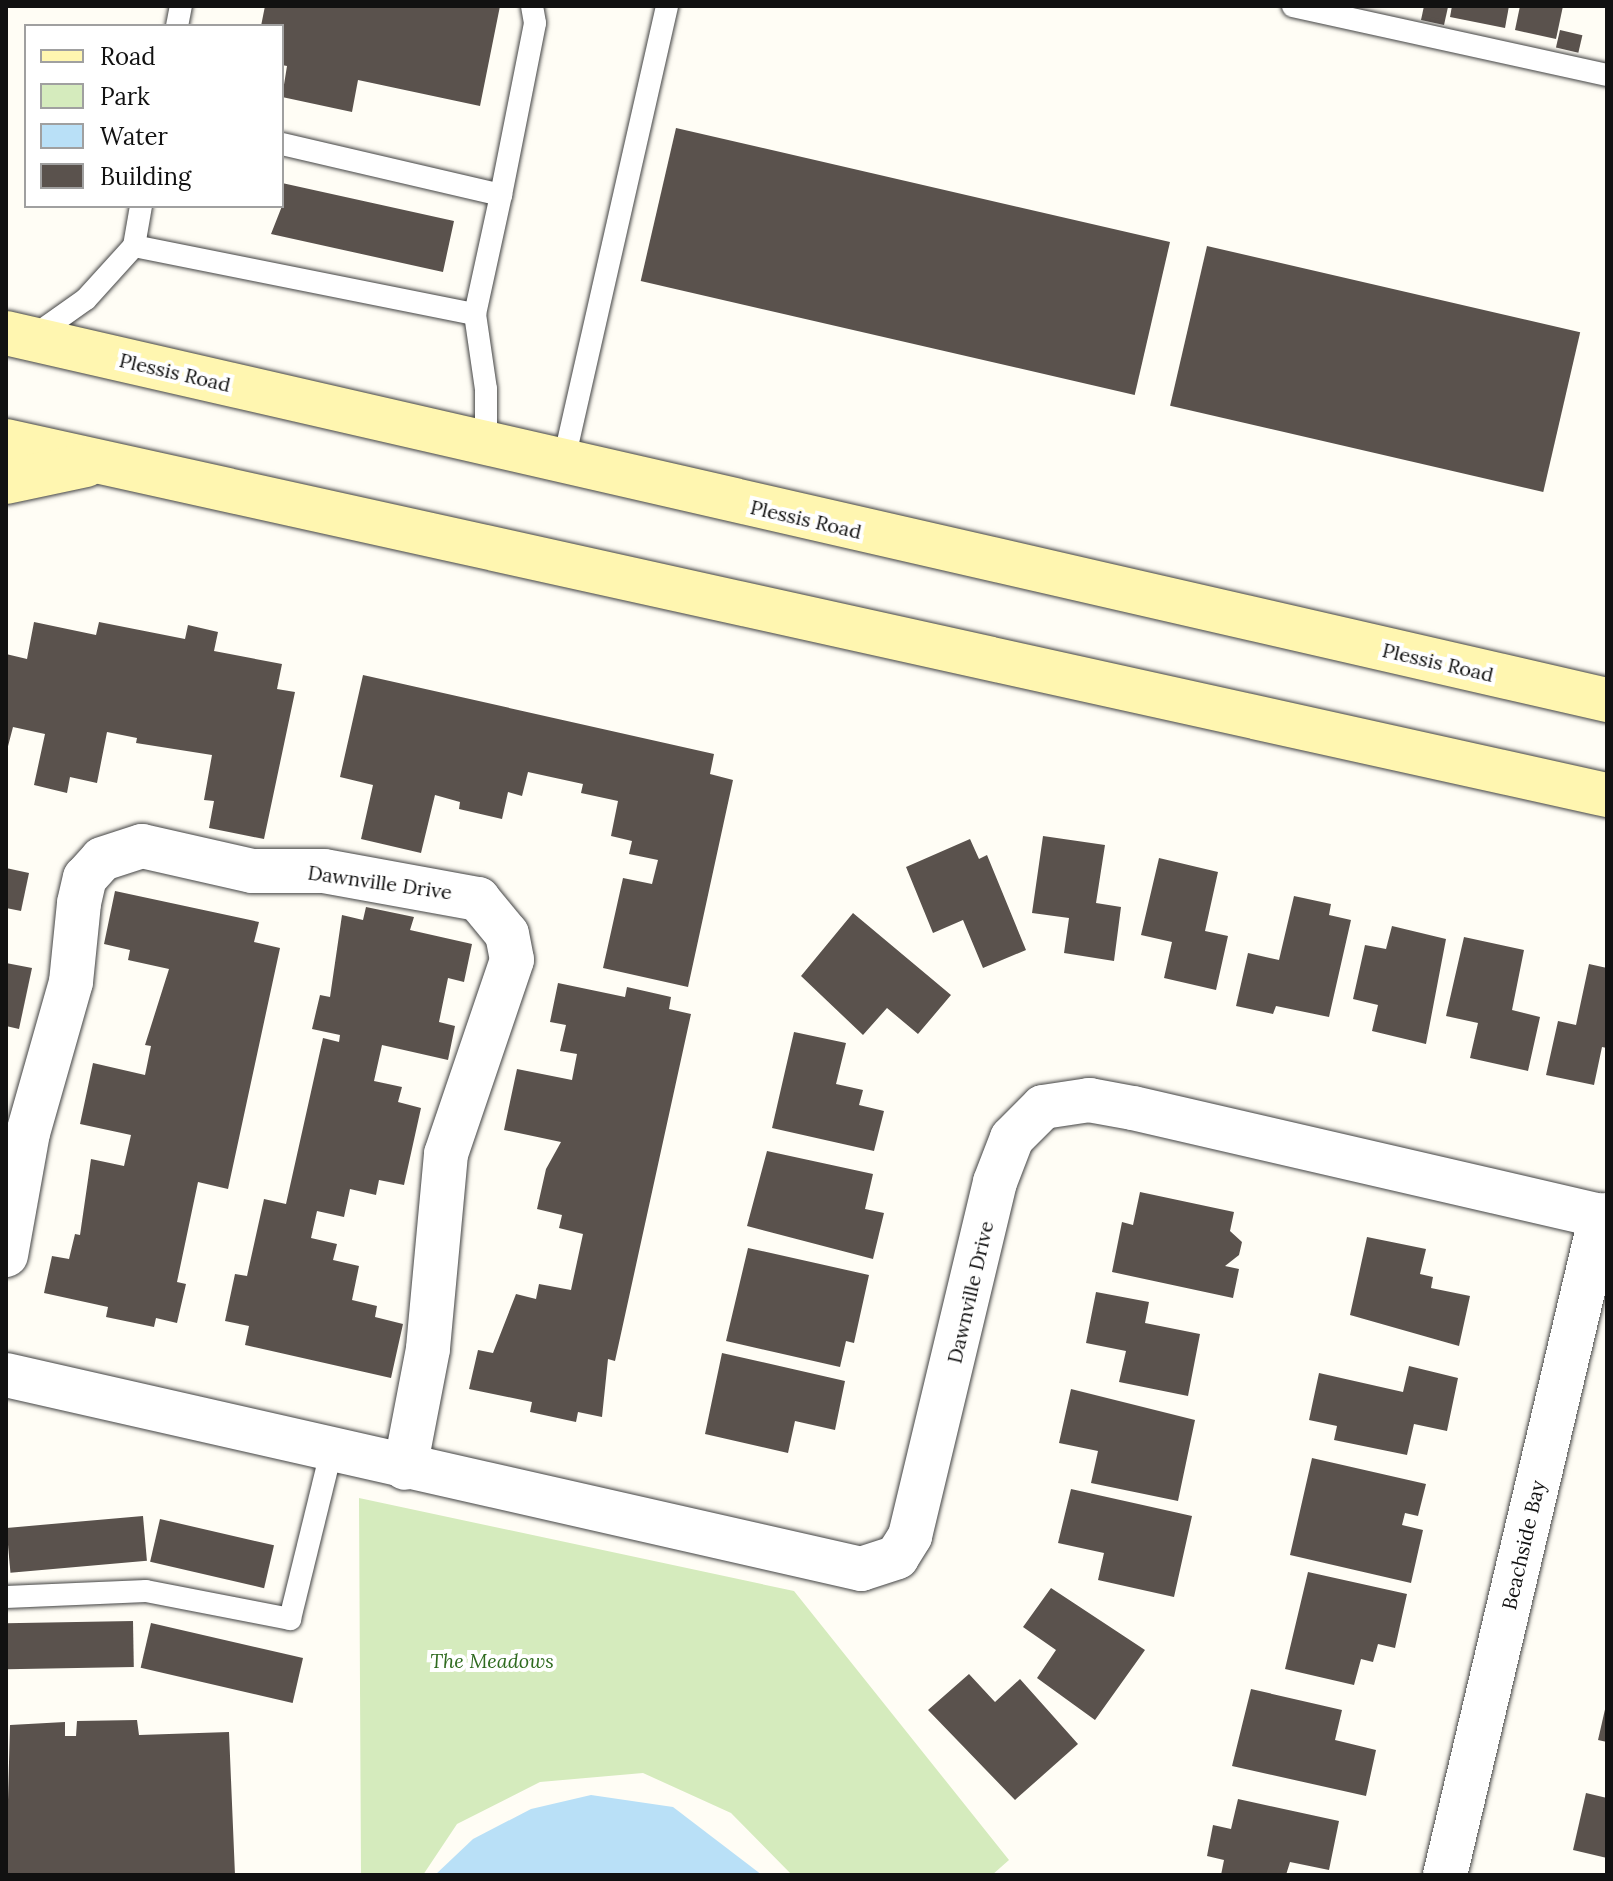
<!DOCTYPE html>
<html>
<head>
<meta charset="utf-8">
<style>
	body { margin:0 }
	#map { position:relative; width:1613px; height:1881px; overflow:hidden; background:#fffdf5; font-family:Lora,serif }
	div>[style] { position:absolute }
	.green>* { inset:0; background:#d5ebbd }
	.water>* { inset:0; background:#b9e0f7 }
	.building>* { inset:0; background:#5a524d; transform-origin:0 0 }
	.roads { filter:drop-shadow(0 0 2px #444) drop-shadow(0 0 2px #444) }
	.service>* { height:22px; margin:-11px; padding:0 11px; transform-origin:11px; border-radius:11px; background:#fff }
	.minor>* { height:44px; margin:-22px; padding:0 22px; transform-origin:22px; border-radius:22px; background:#fff }
	.secondary>* { height:44px; margin:-22px; padding:0 22px; transform-origin:22px; border-radius:22px; background:#fff6b0 }
	span { translate:-50% -50%; white-space:nowrap; text-align:center; line-height:1.15; -webkit-text-stroke:8px #fff; paint-order:stroke }
	.street-label { font-size:20px; color:#111 }
	.park-label { font-size:20px; color:#2f6b1f; font-style:italic }
	.frame { position:absolute; inset:0; border:8px solid #111; pointer-events:none }
	.legend { position:absolute; left:24px; top:24px; width:260px; height:184px; box-sizing:border-box; background:#fff; border:2px solid #a0a0a0; margin:0; padding:10px 14px; list-style:none; font-size:24px; color:#111 }
	.legend li { display:flex; align-items:center; gap:16px; height:40px }
	.legend b { width:40px; border:2px solid #a0a0a0 }
</style>
</head>
<body>
<div id="map">
	<div class="green">
		<i style="clip-path:polygon(359px 1498px,794px 1591px,1009px 1860px,992px 1875px,792px 1875px,731px 1813px,643px 1773px,540px 1782px,457px 1824px,423px 1875px,361px 1875px)"></i>
	</div>
	<div class="water">
		<i style="clip-path:polygon(591px 1795px,673px 1807px,762px 1875px,435px 1875px,473px 1839px,531px 1809px)"></i>
	</div>
	<div class="building">
		<i style="clip-path:polygon(265px 6px,500px 6px,480px 106px,358px 80px,352px 112px,282px 97px,287px 66px,282px 65px,282px 26px,261px 26px)"></i>
		<i style="clip-path:polygon(1424px 6px,1448px 7px,1444px 25px,1421px 20px)"></i>
		<i style="clip-path:polygon(1452px 6px,1509px 6px,1505px 28px,1450px 17px)"></i>
		<i style="clip-path:polygon(1520px 6px,1563px 6px,1556px 39px,1515px 30px)"></i>
		<i style="left:1560px;top:30px;width:23px;height:18px;rotate:13deg"></i>
		<i style="left:676px;top:128px;width:507px;height:157px;rotate:13deg"></i>
		<i style="clip-path:polygon(282px 183px,454px 221px,443px 272px,271px 234px,282px 206px)"></i>
		<i style="left:1207px;top:246px;width:383px;height:164px;rotate:13deg"></i>
		<i style="clip-path:polygon(34px 622px,96px 635px,99px 622px,185px 639px,188px 625px,218px 632px,214px 651px,282px 664px,277px 689px,295px 692px,264px 839px,209px 828px,214px 801px,204px 800px,212px 755px,136px 743px,137px 738px,107px 732px,97px 783px,70px 777px,67px 793px,34px 785px,45px 734px,13px 727px,6px 754px,6px 654px,27px 659px)"></i>
		<i style="clip-path:polygon(363px 675px,714px 754px,710px 774px,733px 780px,688px 987px,603px 968px,623px 878px,652px 884px,658px 860px,629px 854px,632px 841px,611px 836px,618px 801px,581px 793px,583px 784px,528px 772px,522px 796px,508px 792px,502px 819px,459px 809px,460px 802px,435px 795px,421px 853px,361px 839px,373px 785px,340px 777px)"></i>
		<i style="clip-path:polygon(1043px 836px,1105px 845px,1096px 903px,1121px 907px,1114px 961px,1064px 953px,1069px 918px,1032px 913px)"></i>
		<i style="clip-path:polygon(970px 839px,979px 859px,987px 855px,1026px 950px,983px 968px,963px 920px,933px 933px,906px 867px)"></i>
		<i style="clip-path:polygon(1159px 858px,1218px 872px,1205px 931px,1228px 936px,1216px 990px,1164px 978px,1172px 942px,1141px 935px)"></i>
		<i style="clip-path:polygon(6px 868px,29px 873px,21px 911px,6px 908px)"></i>
		<i style="clip-path:polygon(115px 891px,259px 922px,254px 942px,280px 948px,228px 1189px,198px 1182px,177px 1282px,186px 1284px,177px 1323px,156px 1318px,154px 1327px,106px 1317px,108px 1307px,44px 1293px,52px 1256px,69px 1259px,75px 1234px,80px 1235px,91px 1159px,124px 1166px,131px 1135px,80px 1124px,93px 1063px,145px 1075px,151px 1046px,145px 1045px,169px 969px,128px 960px,130px 950px,104px 944px)"></i>
		<i style="clip-path:polygon(1294px 896px,1331px 904px,1329px 915px,1351px 920px,1329px 1017px,1276px 1006px,1273px 1014px,1236px 1006px,1248px 953px,1279px 960px)"></i>
		<i style="clip-path:polygon(366px 907px,414px 917px,410px 930px,472px 944px,464px 982px,448px 978px,439px 1022px,455px 1026px,448px 1060px,382px 1045px,374px 1081px,402px 1087px,398px 1102px,421px 1108px,404px 1185px,379px 1180px,376px 1195px,350px 1189px,344px 1217px,317px 1211px,311px 1238px,337px 1244px,333px 1260px,359px 1266px,352px 1300px,377px 1306px,375px 1317px,403px 1324px,391px 1378px,245px 1345px,249px 1326px,225px 1321px,235px 1274px,247px 1276px,264px 1199px,286px 1204px,323px 1038px,339px 1042px,340px 1035px,312px 1029px,320px 995px,330px 997px,342px 915px,363px 920px)"></i>
		<i style="clip-path:polygon(853px 913px,951px 995px,918px 1034px,887px 1008px,863px 1035px,801px 976px)"></i>
		<i style="clip-path:polygon(1392px 926px,1446px 939px,1426px 1044px,1372px 1031px,1378px 1005px,1353px 999px,1365px 945px,1386px 949px)"></i>
		<i style="clip-path:polygon(1464px 937px,1524px 950px,1512px 1010px,1540px 1017px,1528px 1071px,1470px 1058px,1478px 1023px,1446px 1016px)"></i>
		<i style="clip-path:polygon(6px 963px,32px 968px,19px 1029px,6px 1026px)"></i>
		<i style="clip-path:polygon(1589px 964px,1607px 968px,1607px 1048px,1602px 1047px,1594px 1085px,1546px 1075px,1558px 1021px,1576px 1025px)"></i>
		<i style="clip-path:polygon(558px 983px,625px 997px,627px 987px,671px 997px,669px 1009px,691px 1014px,615px 1361px,608px 1359px,602px 1417px,578px 1412px,576px 1422px,530px 1412px,532px 1402px,469px 1389px,478px 1350px,493px 1353px,516px 1294px,536px 1299px,539px 1284px,571px 1290px,583px 1234px,559px 1228px,562px 1215px,537px 1209px,546px 1169px,561px 1142px,504px 1130px,517px 1069px,572px 1080px,577px 1054px,560px 1051px,566px 1025px,550px 1022px)"></i>
		<i style="clip-path:polygon(794px 1032px,846px 1043px,836px 1084px,863px 1090px,859px 1105px,884px 1111px,874px 1151px,772px 1128px)"></i>
		<i style="clip-path:polygon(767px 1151px,873px 1174px,865px 1209px,884px 1213px,873px 1259px,747px 1226px)"></i>
		<i style="clip-path:polygon(1140px 1192px,1234px 1212px,1230px 1231px,1242px 1242px,1239px 1255px,1225px 1266px,1239px 1269px,1233px 1298px,1112px 1272px,1122px 1222px,1133px 1225px)"></i>
		<i style="clip-path:polygon(1367px 1237px,1426px 1249px,1420px 1274px,1433px 1277px,1431px 1288px,1470px 1296px,1459px 1346px,1350px 1315px)"></i>
		<i style="clip-path:polygon(748px 1248px,869px 1275px,854px 1343px,846px 1341px,840px 1367px,726px 1341px)"></i>
		<i style="clip-path:polygon(1096px 1292px,1149px 1302px,1145px 1323px,1200px 1334px,1188px 1396px,1119px 1382px,1126px 1351px,1086px 1343px)"></i>
		<i style="clip-path:polygon(722px 1353px,845px 1381px,835px 1430px,795px 1421px,788px 1453px,705px 1434px)"></i>
		<i style="clip-path:polygon(1409px 1366px,1458px 1378px,1447px 1431px,1414px 1424px,1407px 1455px,1334px 1440px,1337px 1426px,1309px 1420px,1319px 1373px,1403px 1392px)"></i>
		<i style="clip-path:polygon(1071px 1389px,1195px 1420px,1178px 1501px,1091px 1483px,1098px 1451px,1059px 1443px)"></i>
		<i style="clip-path:polygon(1312px 1458px,1426px 1484px,1418px 1516px,1405px 1513px,1402px 1525px,1423px 1530px,1411px 1583px,1290px 1555px)"></i>
		<i style="clip-path:polygon(1071px 1489px,1192px 1516px,1174px 1597px,1098px 1580px,1104px 1553px,1058px 1543px)"></i>
		<i style="left:143px;top:1516px;width:45px;height:137px;rotate:85deg"></i>
		<i style="left:160px;top:1519px;width:117px;height:44px;rotate:13deg"></i>
		<i style="clip-path:polygon(1308px 1572px,1407px 1594px,1395px 1648px,1378px 1644px,1373px 1662px,1361px 1659px,1354px 1685px,1285px 1669px)"></i>
		<i style="clip-path:polygon(1051px 1588px,1145px 1650px,1095px 1720px,1037px 1678px,1056px 1650px,1023px 1627px)"></i>
		<i style="left:133px;top:1621px;width:46px;height:127px;rotate:89deg"></i>
		<i style="left:151px;top:1623px;width:156px;height:46px;rotate:13deg"></i>
		<i style="clip-path:polygon(969px 1674px,995px 1702px,1020px 1679px,1078px 1744px,1015px 1800px,928px 1710px)"></i>
		<i style="clip-path:polygon(1251px 1689px,1342px 1710px,1335px 1740px,1376px 1750px,1366px 1796px,1232px 1766px)"></i>
		<i style="clip-path:polygon(1606px 1705px,1607px 1705px,1607px 1742px,1598px 1740px)"></i>
		<i style="clip-path:polygon(137px 1720px,139px 1735px,229px 1732px,235px 1875px,6px 1875px,10px 1725px,65px 1722px,65px 1736px,76px 1736px,77px 1721px)"></i>
		<i style="clip-path:polygon(1586px 1793px,1607px 1798px,1607px 1858px,1573px 1850px)"></i>
		<i style="clip-path:polygon(1238px 1799px,1339px 1821px,1329px 1870px,1290px 1862px,1286px 1875px,1221px 1875px,1224px 1860px,1207px 1856px,1213px 1825px,1231px 1829px)"></i>
	</div>
	<div class="roads">
		<div class="service">
			<i style="left:1293px;top:6px;width:321px;rotate:12.4deg"></i>
			<i style="left:177px;top:26px;width:20px;rotate:-79deg"></i>
			<i style="left:282px;top:144px;width:225px;rotate:13.1deg"></i>
			<i style="left:501px;top:195px;width:122px;rotate:102.3deg"></i>
			<i style="left:475px;top:314px;width:76px;rotate:81.7deg"></i>
			<i style="left:486px;top:389px;width:57px;rotate:90deg"></i>
			<i style="left:501px;top:195px;width:175px;rotate:-78.8deg"></i>
			<i style="left:535px;top:23px;width:17px;rotate:-100deg"></i>
			<i style="left:134px;top:246px;width:41px;rotate:-80.1deg"></i>
			<i style="left:31px;top:338px;width:67px;rotate:-35.3deg"></i>
			<i style="left:86px;top:299px;width:72px;rotate:-47.8deg"></i>
			<i style="left:134px;top:246px;width:348px;rotate:11.3deg"></i>
			<i style="left:563px;top:464px;width:470px;rotate:-77.2deg"></i>
			<i style="left:6px;top:1597px;width:140px;rotate:-2.5deg"></i>
			<i style="left:146px;top:1591px;width:147px;rotate:11deg"></i>
			<i style="left:290px;top:1619px;width:172px;rotate:-76.2deg"></i>
		</div>
		<div class="minor">
			<i style="left:6px;top:1255px;width:124px;rotate:-79.8deg"></i>
			<i style="left:28px;top:1133px;width:157px;rotate:-74.1deg"></i>
			<i style="left:71px;top:982px;width:79px;rotate:-84.2deg"></i>
			<i style="left:79px;top:903px;width:26px;rotate:-77deg"></i>
			<i style="left:85px;top:878px;width:25px;rotate:-48deg"></i>
			<i style="left:102px;top:859px;width:42px;rotate:-18deg"></i>
			<i style="left:142px;top:846px;width:113px;rotate:12.8deg"></i>
			<i style="left:252px;top:871px;width:72px"></i>
			<i style="left:324px;top:871px;width:157px;rotate:10.3deg"></i>
			<i style="left:478px;top:899px;width:45px;rotate:50.4deg"></i>
			<i style="left:507px;top:934px;width:26px;rotate:79deg"></i>
			<i style="left:512px;top:960px;width:205px;rotate:108.8deg"></i>
			<i style="left:446px;top:1154px;width:196px;rotate:95.3deg"></i>
			<i style="left:428px;top:1349px;width:121px;rotate:100.9deg"></i>
			<i style="left:6px;top:1375px;width:877px;rotate:12.78deg"></i>
			<i style="left:861px;top:1569px;width:38px;rotate:-18deg"></i>
			<i style="left:897px;top:1557px;width:25px;rotate:-58deg"></i>
			<i style="left:910px;top:1536px;width:364px;rotate:-76.5deg"></i>
			<i style="left:995px;top:1182px;width:47px;rotate:-68.9deg"></i>
			<i style="left:1012px;top:1138px;width:44px;rotate:-45deg"></i>
			<i style="left:1043px;top:1107px;width:47px;rotate:-8.7deg"></i>
			<i style="left:1089px;top:1100px;width:45px;rotate:10.3deg"></i>
			<i style="left:1133px;top:1108px;width:486px;rotate:13deg"></i>
			<i style="left:1445px;top:1875px;width:678px;rotate:-76.7deg"></i>
		</div>
		<div class="secondary">
			<i style="left:6px;top:333px;width:1643px;rotate:12.91deg"></i>
			<i style="left:6px;top:441px;width:1640px;rotate:12.47deg"></i>
			<i style="left:6px;top:482px;width:82px;rotate:-12deg"></i>
		</div>
	</div>
	<div class="street-label">
		<span style="left:175px;top:372px;rotate:13deg">Plessis Road</span>
		<span style="left:806px;top:519px;rotate:13deg">Plessis Road</span>
		<span style="left:1438px;top:662px;rotate:13deg">Plessis Road</span>
		<span style="left:380px;top:882px;rotate:8deg">Dawnville Drive</span>
		<span style="left:970px;top:1292px;rotate:-77deg">Dawnville Drive</span>
		<span style="left:1523px;top:1545px;rotate:-77deg">Beachside Bay</span>
	</div>
	<div class="park-label">
		<span style="left:492px;top:1660px">The Meadows</span>
	</div>
	<div class="frame"></div>
	<ul class="legend">
	<li><b style="height:10px;background:#fff6b0"></b>Road</li>
	<li><b style="height:22px;background:#d5ebbd"></b>Park</li>
	<li><b style="height:22px;background:#b9e0f7"></b>Water</li>
	<li><b style="height:22px;background:#5a524d"></b>Building</li>
	</ul>
</div>
</body>
</html>
